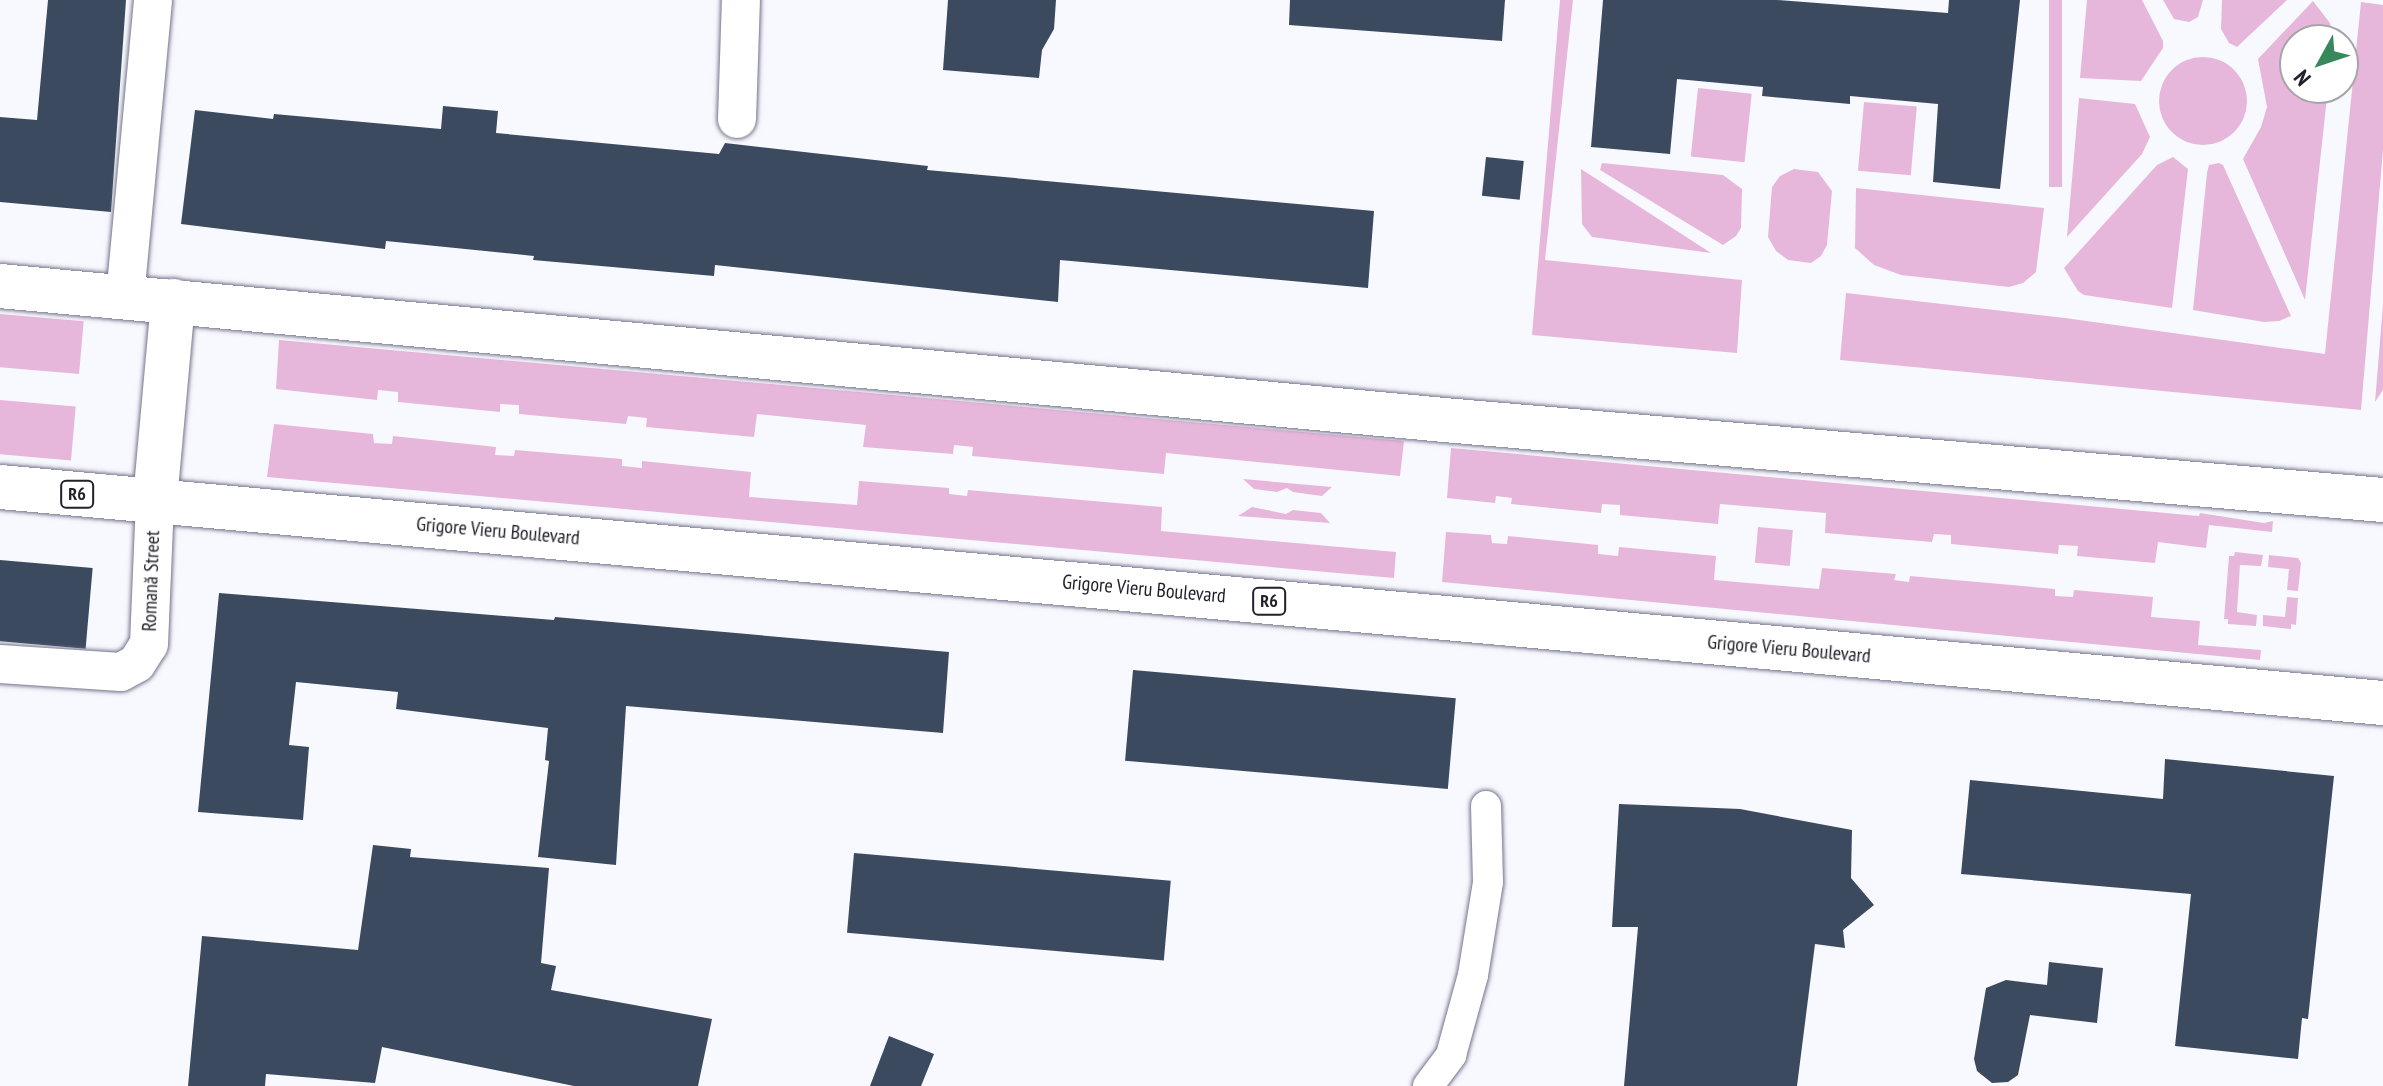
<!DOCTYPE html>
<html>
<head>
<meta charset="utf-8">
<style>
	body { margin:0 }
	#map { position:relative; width:2383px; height:1086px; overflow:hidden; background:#f8f9fe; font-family:"PT Sans Narrow",sans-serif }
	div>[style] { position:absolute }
	.green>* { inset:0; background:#e7b7db; transform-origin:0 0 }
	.round { border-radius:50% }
	.building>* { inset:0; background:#3c4a5f; transform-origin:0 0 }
	.roads { filter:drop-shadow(0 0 2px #73748d) drop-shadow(0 0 2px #73748d) }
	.pedestrian>* { height:30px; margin:-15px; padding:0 15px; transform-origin:15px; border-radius:15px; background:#fff }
	.minor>* { height:38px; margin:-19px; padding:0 19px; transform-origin:19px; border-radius:19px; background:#fff }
	.primary>* { height:44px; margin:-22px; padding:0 22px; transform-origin:22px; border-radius:22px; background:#fff }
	span { translate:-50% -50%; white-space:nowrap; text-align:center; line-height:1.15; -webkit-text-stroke:8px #fff; paint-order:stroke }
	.shield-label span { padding:2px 6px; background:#fff; border:2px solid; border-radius:6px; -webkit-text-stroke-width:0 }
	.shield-label { font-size:18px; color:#21212b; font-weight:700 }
	.street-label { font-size:20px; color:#21212b }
	.north { position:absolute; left:2279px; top:24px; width:80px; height:80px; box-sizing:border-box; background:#fff; border:2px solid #a6a6aa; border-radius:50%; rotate:230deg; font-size:22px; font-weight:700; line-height:32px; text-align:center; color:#21212b }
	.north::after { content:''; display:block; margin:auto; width:28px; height:36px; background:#37895b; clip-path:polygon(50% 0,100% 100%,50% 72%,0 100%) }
</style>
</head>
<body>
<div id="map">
	<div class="green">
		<i style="clip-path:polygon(1560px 0,1573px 0,1545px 260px,1742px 280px,1737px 353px,1532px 335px)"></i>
		<i style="left:2049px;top:0;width:13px;height:187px"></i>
		<i style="clip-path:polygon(2087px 0,2142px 0,2163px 41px,2163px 48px,2141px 81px,2080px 78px)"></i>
		<i style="clip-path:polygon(2163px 0,2203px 0,2198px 17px,2189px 22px,2174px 19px)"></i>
		<i style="clip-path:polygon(2222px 0,2287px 0,2237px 47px,2229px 43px,2221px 29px)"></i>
		<i style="clip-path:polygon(2313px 1px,2330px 23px,2333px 39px,2295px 40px,2295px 88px,2328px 88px,2305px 300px,2243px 159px,2261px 127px,2267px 107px,2258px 59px)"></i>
		<i style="clip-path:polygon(2361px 2px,2383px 5px,2383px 150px,2361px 410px,1840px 360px,1846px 293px,2065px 318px,2325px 354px)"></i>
		<i class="round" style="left:2159px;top:57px;width:88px;height:88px"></i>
		<i style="left:1698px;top:88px;width:54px;height:69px;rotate:6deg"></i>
		<i style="clip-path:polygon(2079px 98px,2135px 104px,2150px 137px,2142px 154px,2067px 237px)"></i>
		<i style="left:1864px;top:102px;width:53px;height:69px;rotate:5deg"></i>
		<i style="clip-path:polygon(2173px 157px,2188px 169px,2172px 308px,2084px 295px,2078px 291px,2064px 268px,2157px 165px)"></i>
		<i style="clip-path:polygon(1602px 163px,1723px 175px,1742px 189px,1741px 228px,1736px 236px,1723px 245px,1600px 170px)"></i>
		<i style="clip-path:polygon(2219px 163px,2223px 165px,2291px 316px,2279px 321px,2264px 322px,2193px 310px,2207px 173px,2209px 165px)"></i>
		<i style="clip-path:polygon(1581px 169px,1711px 253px,1592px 237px,1582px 224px)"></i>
		<i style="clip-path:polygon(1794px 169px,1818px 172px,1832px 191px,1827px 245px,1821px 256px,1811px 263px,1788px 260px,1776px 251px,1768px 237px,1772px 187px,1780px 176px)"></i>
		<i style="clip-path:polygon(1856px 188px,2044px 208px,2036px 272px,2023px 283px,2009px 287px,1901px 275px,1874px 265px,1855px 248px)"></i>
		<i style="clip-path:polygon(2383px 305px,2383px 390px,2375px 402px)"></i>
		<i style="left:0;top:314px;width:84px;height:53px;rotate:5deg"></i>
		<i style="clip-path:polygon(279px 340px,1404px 441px,1400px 476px,1166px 453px,1164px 474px,972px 456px,973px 447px,954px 445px,953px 454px,863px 447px,866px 425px,757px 414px,754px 437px,646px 427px,647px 418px,628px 416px,626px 424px,519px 414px,519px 405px,500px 404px,500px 412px,398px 402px,398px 392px,378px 390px,377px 400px,276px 389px)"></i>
		<i style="left:0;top:400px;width:76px;height:54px;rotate:5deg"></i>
		<i style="clip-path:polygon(274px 424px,373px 434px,374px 443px,392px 444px,393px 436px,496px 447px,495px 455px,514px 456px,515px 450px,622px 459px,622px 466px,642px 468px,642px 461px,751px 472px,749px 497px,857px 505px,859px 481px,949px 488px,949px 494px,967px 496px,968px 490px,1162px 507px,1161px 531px,1396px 552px,1394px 578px,267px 477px)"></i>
		<i style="clip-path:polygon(1451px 448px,2199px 516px,2200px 513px,2264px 523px,2273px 521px,2272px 532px,2209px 525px,2206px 548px,2158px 542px,2155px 563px,2077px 556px,2078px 546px,2059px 545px,2058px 554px,1951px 544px,1951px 535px,1934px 534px,1932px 542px,1825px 533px,1826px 513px,1720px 504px,1718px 524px,1620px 515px,1620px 505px,1602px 504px,1601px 513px,1511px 504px,1512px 498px,1496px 496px,1495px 503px,1447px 498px)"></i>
		<i style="clip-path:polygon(1243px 479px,1332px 487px,1322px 496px,1293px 492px,1287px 488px,1277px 492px,1254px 489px)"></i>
		<i style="clip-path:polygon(1252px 507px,1286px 514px,1293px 510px,1321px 513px,1330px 523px,1238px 516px)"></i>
		<i style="left:1758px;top:527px;width:35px;height:36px;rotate:5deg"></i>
		<i style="clip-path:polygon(1446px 532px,1491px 535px,1492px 543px,1507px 544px,1508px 536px,1598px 545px,1598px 554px,1618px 556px,1619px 547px,1716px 556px,1714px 580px,1819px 589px,1822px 568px,1896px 574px,1894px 580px,1909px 582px,1910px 576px,2055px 589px,2055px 596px,2073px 597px,2074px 590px,2153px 597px,2151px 617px,2200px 621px,2198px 645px,2261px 650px,2260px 660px,1442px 582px)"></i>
		<i style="clip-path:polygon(2235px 552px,2263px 555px,2261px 566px,2240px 565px,2237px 612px,2257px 615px,2256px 626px,2228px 624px,2228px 619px,2224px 619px,2229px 556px,2234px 556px)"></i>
		<i style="clip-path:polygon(2269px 555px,2298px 558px,2301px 563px,2298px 591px,2287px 590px,2289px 569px,2268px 567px)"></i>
		<i style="clip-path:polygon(2287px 597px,2298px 598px,2296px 625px,2291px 624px,2291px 629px,2263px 626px,2263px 615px,2285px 617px)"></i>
	</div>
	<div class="building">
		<i style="clip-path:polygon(48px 0,126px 0,111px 212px,0 202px,0 117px,37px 120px)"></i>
		<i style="clip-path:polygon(948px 0,1056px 0,1054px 29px,1042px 50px,1039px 78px,943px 70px)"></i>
		<i style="clip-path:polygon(1290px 0,1505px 0,1502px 41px,1289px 25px)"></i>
		<i style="clip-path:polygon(1603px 0,1777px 0,1948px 13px,1949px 0,2020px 0,2000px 189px,1933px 182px,1938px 104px,1850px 96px,1850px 104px,1762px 96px,1763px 87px,1677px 79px,1670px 154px,1591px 147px)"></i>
		<i style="clip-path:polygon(443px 106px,498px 111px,496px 133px,719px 154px,725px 143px,928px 166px,927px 170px,1374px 211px,1368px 288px,1060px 260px,1058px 302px,715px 265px,714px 276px,533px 260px,534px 256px,386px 241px,385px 249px,181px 224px,195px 110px,273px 119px,274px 114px,441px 129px)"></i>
		<i style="left:1486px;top:157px;width:38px;height:39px;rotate:6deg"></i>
		<i style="left:0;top:560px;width:93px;height:81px;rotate:5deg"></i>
		<i style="clip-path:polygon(219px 593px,554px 620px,555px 617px,949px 652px,943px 733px,626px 706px,616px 865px,538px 857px,549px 761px,545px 760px,548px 728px,396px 709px,398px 692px,296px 682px,289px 745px,309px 747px,303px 820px,198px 812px)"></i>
		<i style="left:1133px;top:670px;width:324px;height:91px;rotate:5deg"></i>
		<i style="clip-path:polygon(2165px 759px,2334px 776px,2308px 1019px,2302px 1018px,2298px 1059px,2175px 1046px,2191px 894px,1961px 874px,1970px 780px,2163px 799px)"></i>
		<i style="clip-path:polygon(1619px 804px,1740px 809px,1852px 830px,1851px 878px,1874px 905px,1843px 930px,1845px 948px,1815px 944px,1797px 1086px,1624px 1086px,1638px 927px,1612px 927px)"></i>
		<i style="clip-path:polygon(373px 845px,411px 849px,410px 857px,549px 868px,541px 963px,556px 966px,551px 990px,712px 1019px,698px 1086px,574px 1086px,382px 1047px,375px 1083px,266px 1074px,265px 1086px,188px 1086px,202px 936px,358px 950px)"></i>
		<i style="left:854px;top:853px;width:318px;height:80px;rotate:5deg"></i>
		<i style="clip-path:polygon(2049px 962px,2103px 968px,2097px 1023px,2030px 1015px,2018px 1075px,2008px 1082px,1992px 1083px,1977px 1071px,1974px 1059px,1986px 988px,2006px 980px,2047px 985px)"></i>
		<i style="clip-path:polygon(889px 1036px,934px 1054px,921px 1086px,870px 1086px)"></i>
	</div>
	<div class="roads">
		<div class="pedestrian">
			<i style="left:1428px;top:1086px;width:39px;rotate:-53deg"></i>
			<i style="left:1451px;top:1055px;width:83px;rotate:-74.6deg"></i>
			<i style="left:1473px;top:975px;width:94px;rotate:-80.8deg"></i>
			<i style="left:1488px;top:882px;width:76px;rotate:-91.5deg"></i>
		</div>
		<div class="minor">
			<i style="left:737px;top:119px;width:119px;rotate:-88.1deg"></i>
			<i style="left:125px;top:297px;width:298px;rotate:-84.6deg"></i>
			<i style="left:0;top:664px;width:121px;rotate:3.8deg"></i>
			<i style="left:121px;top:672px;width:18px;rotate:-29deg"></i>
			<i style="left:137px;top:663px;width:22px;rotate:-58deg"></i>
			<i style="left:149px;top:644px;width:144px;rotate:-87.6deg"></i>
		</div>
		<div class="primary">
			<i style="left:0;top:286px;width:1450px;rotate:5.3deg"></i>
			<i style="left:1444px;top:420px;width:942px;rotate:4.87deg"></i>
			<i style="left:0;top:487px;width:2393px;rotate:5.18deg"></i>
			<i style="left:155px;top:500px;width:200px;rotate:-84.8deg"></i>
		</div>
	</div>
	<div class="shield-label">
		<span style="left:77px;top:494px">R6</span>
		<span style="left:1269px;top:601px">R6</span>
	</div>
	<div class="street-label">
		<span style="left:498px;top:531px;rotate:5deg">Grigore Vieru Boulevard</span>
		<span style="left:151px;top:581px;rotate:-88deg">Romană Street</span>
		<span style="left:1144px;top:589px;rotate:5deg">Grigore Vieru Boulevard</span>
		<span style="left:1789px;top:649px;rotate:5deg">Grigore Vieru Boulevard</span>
	</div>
	<div class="north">N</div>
</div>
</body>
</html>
